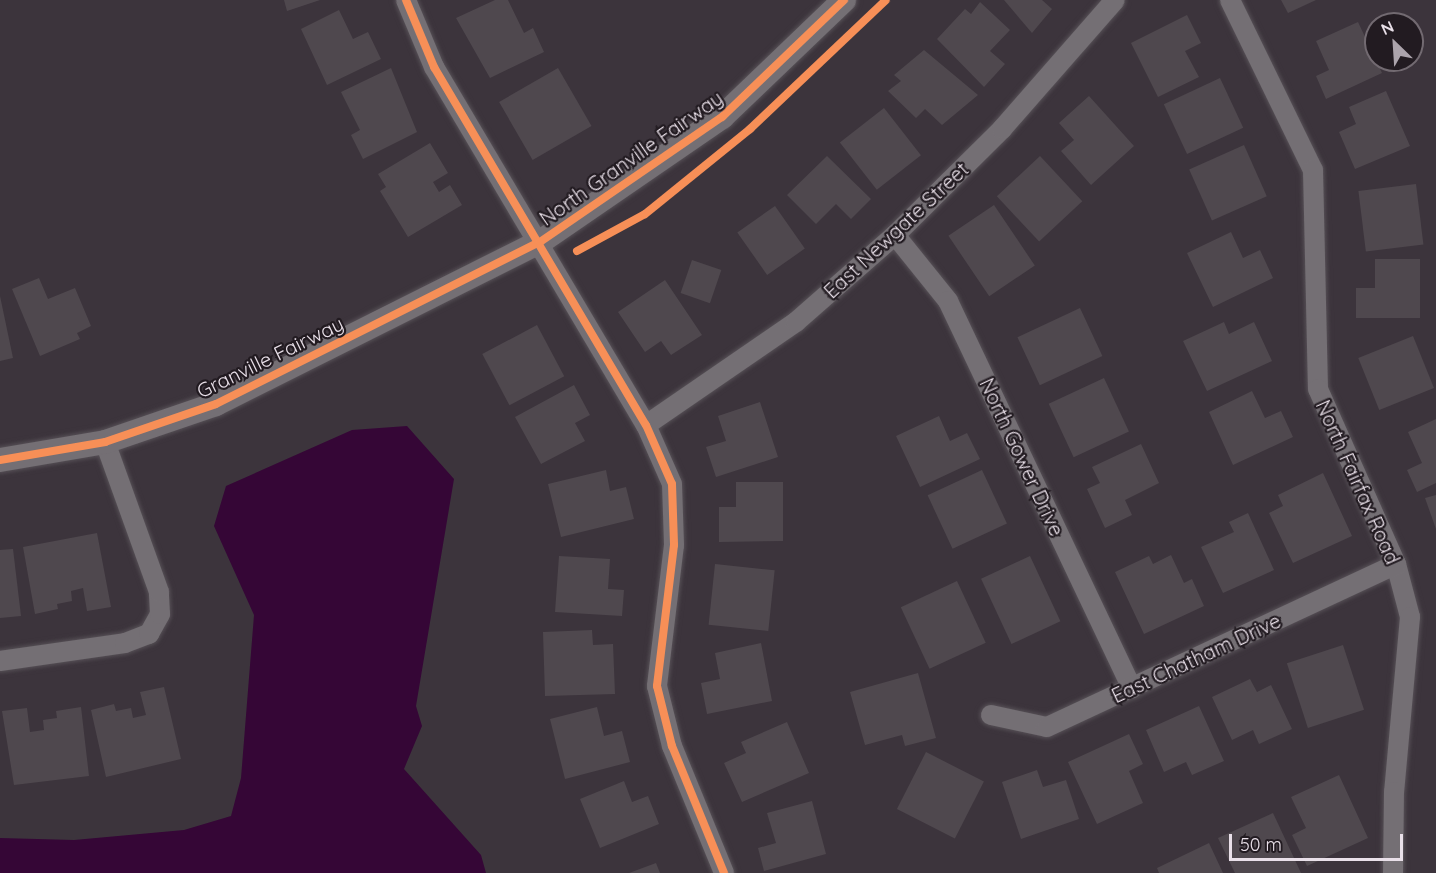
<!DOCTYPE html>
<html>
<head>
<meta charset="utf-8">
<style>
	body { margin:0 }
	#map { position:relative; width:1436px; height:873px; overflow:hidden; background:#3c343c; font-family:Quicksand,sans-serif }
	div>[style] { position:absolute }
	.water>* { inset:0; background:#350636 }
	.building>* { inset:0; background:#4f484e; transform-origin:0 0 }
	.roads { filter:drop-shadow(0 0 2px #565056) drop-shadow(0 0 2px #565056) }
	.minor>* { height:20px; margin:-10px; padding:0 10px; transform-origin:10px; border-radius:10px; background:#746f74 }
	.tertiary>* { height:24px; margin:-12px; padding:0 12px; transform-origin:12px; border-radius:12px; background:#746f74 }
	.cycleway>* { height:8px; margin:-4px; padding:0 4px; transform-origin:4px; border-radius:4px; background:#f78f57 }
	span { translate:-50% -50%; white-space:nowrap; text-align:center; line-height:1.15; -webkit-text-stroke:4.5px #221b21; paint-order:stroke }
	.street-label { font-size:20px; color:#e9e0e9 }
	.north { position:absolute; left:1364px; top:12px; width:60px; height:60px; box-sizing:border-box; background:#221b21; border:2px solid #726a71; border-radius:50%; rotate:335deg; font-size:16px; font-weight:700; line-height:24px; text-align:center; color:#e9e0e9 }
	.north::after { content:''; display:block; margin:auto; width:21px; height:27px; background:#aca4ac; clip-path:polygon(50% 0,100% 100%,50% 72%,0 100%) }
	.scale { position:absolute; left:1229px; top:834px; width:174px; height:27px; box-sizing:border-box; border:3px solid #e9e0e9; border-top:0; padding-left:8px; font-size:18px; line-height:21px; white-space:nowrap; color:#e9e0e9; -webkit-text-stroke:4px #221b21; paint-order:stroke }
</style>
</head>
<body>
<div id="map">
	<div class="water">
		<i style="clip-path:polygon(407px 426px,454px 479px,416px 706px,422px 726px,404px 769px,481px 855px,486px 873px,0 873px,0 838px,74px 840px,184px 830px,231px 816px,241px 778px,254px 615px,214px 526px,226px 486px,352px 430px)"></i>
	</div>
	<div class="building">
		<i style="clip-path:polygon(284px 0,320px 0,287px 11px)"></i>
		<i style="clip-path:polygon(495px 0,508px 0,524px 33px,533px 28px,544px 52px,490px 78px,456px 18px)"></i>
		<i style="clip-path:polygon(1004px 0,1042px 0,1052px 9px,1032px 33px)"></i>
		<i style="clip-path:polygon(1281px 0,1316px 0,1288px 13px)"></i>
		<i style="clip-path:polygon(980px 2px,1010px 30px,990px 51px,1005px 64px,984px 87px,937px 39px,965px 9px,971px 14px)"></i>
		<i style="clip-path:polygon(339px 10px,353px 39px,368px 32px,381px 59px,327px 85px,301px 29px)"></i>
		<i style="clip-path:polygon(1187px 15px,1201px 43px,1185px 51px,1199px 77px,1158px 97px,1131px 43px)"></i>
		<i style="clip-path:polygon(1358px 22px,1382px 73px,1326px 99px,1316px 76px,1329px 70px,1316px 41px)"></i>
		<i style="clip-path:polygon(924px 50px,978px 95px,942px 125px,925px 109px,916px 118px,888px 91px,901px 81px,894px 75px)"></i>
		<i style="clip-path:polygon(391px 68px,417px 132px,363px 159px,351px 135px,360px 130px,341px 92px)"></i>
		<i style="left:558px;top:68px;width:67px;height:68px;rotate:60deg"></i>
		<i style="left:1220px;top:78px;width:55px;height:62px;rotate:65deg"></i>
		<i style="clip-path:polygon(1386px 91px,1410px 146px,1355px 169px,1339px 132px,1356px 124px,1349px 107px)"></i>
		<i style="clip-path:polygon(1089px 96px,1134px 146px,1091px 185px,1061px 151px,1074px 140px,1059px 123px)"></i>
		<i style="left:884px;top:108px;width:60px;height:56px;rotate:52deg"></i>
		<i style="clip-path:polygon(430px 143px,448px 173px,433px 182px,439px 192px,450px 185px,462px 205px,408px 237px,380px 191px,386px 187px,378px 174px)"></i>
		<i style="left:1244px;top:145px;width:56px;height:60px;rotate:66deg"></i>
		<i style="clip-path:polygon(827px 156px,871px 199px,851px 219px,836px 204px,816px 224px,787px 195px)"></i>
		<i style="left:1040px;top:156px;width:62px;height:59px;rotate:47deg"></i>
		<i style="left:1416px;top:184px;width:61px;height:58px;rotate:83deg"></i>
		<i style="left:994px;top:205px;width:73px;height:55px;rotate:56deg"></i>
		<i style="left:775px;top:206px;width:52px;height:46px;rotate:55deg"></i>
		<i style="clip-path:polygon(1231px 232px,1243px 258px,1260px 250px,1273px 278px,1213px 307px,1187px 253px)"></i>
		<i style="clip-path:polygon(1375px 259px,1420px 259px,1420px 318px,1356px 318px,1356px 288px,1375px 288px)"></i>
		<i style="left:692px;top:260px;width:31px;height:35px;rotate:19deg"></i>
		<i style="clip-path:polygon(39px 278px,48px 299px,75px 288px,91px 326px,77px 333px,80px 339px,40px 356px,12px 289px)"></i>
		<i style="clip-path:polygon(665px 280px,702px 335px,671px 355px,661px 341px,645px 352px,618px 312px)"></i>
		<i style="clip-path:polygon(0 296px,13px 358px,0 361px)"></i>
		<i style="left:1080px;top:308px;width:53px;height:69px;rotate:65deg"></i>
		<i style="clip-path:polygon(1224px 322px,1229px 334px,1254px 322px,1272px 361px,1207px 391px,1183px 341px)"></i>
		<i style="left:537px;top:325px;width:58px;height:62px;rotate:62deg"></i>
		<i style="left:1413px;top:336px;width:56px;height:59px;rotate:68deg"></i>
		<i style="left:1104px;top:378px;width:59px;height:61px;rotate:65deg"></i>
		<i style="clip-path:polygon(574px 385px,590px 415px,575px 423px,585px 441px,541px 464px,515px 417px)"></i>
		<i style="clip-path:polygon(1252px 391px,1265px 418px,1281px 411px,1293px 437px,1233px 465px,1209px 412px)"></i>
		<i style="clip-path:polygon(760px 402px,778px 457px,716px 477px,706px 447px,726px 441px,718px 416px)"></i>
		<i style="clip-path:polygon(939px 416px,950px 441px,967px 433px,980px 459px,920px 487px,896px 436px)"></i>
		<i style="clip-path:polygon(1436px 419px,1436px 483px,1417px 492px,1407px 470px,1422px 463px,1408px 432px)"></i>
		<i style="clip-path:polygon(1141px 444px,1159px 483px,1125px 500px,1132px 515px,1105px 528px,1087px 489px,1100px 483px,1092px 467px)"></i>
		<i style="clip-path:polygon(606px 470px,610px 491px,626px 487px,634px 519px,561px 537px,548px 484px)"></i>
		<i style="left:982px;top:470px;width:59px;height:60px;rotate:65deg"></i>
		<i style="clip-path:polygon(1323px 473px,1352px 536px,1293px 563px,1269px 513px,1283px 506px,1278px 495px)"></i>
		<i style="clip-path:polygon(736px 482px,783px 482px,783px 541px,719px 542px,719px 507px,736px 507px)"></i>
		<i style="clip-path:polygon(1436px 495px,1436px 529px,1425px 498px)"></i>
		<i style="clip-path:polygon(1248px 513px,1274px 570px,1223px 593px,1201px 547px,1234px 532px,1229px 522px)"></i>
		<i style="clip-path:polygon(97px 533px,111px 607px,87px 611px,83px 588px,71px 591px,72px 601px,57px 604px,58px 609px,35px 614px,23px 547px)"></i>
		<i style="clip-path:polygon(13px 549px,21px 616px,0 618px,0 550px)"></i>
		<i style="clip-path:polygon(1171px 555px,1184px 583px,1192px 579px,1204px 606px,1144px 634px,1115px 572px,1149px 556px,1153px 564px)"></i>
		<i style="clip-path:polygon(559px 556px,610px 559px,608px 589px,624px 590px,622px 616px,555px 612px)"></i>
		<i style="left:1030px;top:556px;width:72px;height:54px;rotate:65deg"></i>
		<i style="left:715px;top:564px;width:60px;height:61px;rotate:6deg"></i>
		<i style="left:957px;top:581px;width:68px;height:62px;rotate:65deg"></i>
		<i style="clip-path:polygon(592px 630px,593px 645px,613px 644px,615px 694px,545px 696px,543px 632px)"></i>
		<i style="clip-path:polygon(761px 643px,772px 701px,707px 714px,701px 683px,720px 679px,715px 653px)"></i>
		<i style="left:1343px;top:645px;width:68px;height:59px;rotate:72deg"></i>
		<i style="clip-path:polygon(918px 673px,936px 738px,905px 746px,902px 735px,865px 745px,850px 692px)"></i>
		<i style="clip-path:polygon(1250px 679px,1257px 692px,1271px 685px,1292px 729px,1259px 744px,1253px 730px,1232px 740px,1212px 697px)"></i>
		<i style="clip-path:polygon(164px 687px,181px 759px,106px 777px,91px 710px,114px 704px,116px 711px,131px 708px,133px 718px,146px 715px,140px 692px)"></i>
		<i style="clip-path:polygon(1199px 706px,1224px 761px,1192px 775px,1186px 762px,1164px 772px,1146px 730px)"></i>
		<i style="clip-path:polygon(81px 707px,89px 776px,14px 785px,2px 711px,27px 708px,30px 732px,44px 730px,43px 720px,57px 718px,56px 711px)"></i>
		<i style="clip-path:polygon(597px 707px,604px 736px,622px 731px,630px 762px,565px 779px,550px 719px)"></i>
		<i style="clip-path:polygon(787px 722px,809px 773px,742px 802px,724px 763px,746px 753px,741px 742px)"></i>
		<i style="clip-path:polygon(1129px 734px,1143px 764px,1129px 771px,1143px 803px,1097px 824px,1068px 762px)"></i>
		<i style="left:926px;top:752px;width:65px;height:64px;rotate:27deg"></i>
		<i style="clip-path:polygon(1037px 770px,1043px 787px,1066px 780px,1079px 819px,1021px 839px,1002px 782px)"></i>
		<i style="clip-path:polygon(1339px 775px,1368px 838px,1307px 866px,1292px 835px,1306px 828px,1291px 797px)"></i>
		<i style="clip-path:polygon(624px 781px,632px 802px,648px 796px,659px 824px,600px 848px,580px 799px)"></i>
		<i style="clip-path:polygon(812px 801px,826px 854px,764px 871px,758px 848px,776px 843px,767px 813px)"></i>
		<i style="clip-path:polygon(1273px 813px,1301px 873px,1235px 873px,1218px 838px)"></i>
		<i style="clip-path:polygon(1209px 843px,1223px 873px,1159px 873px,1157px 868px)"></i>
		<i style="clip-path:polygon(656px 863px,660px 873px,629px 873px)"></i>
	</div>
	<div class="roads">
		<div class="minor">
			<i style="left:406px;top:0;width:73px;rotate:67.3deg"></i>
			<i style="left:434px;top:67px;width:416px;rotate:59.4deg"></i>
			<i style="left:646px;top:425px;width:64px;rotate:66.2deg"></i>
			<i style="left:672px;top:484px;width:61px;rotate:88.1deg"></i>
			<i style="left:674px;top:545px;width:142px;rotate:96.9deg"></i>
			<i style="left:657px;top:686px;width:62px;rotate:76deg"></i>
			<i style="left:672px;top:746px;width:137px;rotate:67.7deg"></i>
			<i style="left:1230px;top:0;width:189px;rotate:64deg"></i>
			<i style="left:1313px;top:170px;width:219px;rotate:88.7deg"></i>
			<i style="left:1318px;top:389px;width:192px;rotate:66deg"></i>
			<i style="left:1396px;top:564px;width:55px;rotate:75.2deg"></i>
			<i style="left:1410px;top:617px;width:176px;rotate:95.2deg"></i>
			<i style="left:1394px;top:792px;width:81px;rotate:90.7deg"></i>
			<i style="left:895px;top:235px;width:85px;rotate:51.2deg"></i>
			<i style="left:948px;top:301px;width:429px;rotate:64.6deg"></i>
			<i style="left:646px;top:425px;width:182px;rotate:-34.5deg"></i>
			<i style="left:796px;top:322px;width:132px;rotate:-41.3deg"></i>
			<i style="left:895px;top:235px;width:151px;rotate:-44.7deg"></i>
			<i style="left:1002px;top:129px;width:171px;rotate:-48.8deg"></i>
			<i style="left:0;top:661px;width:126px;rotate:-8.2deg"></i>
			<i style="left:125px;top:643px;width:26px;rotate:-21deg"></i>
			<i style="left:149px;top:634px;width:23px;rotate:-61deg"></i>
			<i style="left:160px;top:614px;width:22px;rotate:-93deg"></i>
			<i style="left:159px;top:592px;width:159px;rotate:-109.8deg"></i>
			<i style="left:991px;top:715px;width:57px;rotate:12.1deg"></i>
			<i style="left:1047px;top:727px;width:385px;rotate:-25deg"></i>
		</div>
		<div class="tertiary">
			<i style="left:0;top:460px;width:107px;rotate:-9.7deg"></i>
			<i style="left:105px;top:442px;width:117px;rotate:-18.9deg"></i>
			<i style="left:216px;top:404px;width:362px;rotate:-26.6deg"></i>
			<i style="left:540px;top:242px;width:221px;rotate:-34.5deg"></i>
			<i style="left:722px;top:117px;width:169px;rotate:-43.8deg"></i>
		</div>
	</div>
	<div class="cycleway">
		<i style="left:406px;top:0;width:73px;rotate:67.3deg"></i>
		<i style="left:434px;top:67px;width:416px;rotate:59.4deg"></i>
		<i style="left:646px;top:425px;width:64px;rotate:66.2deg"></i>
		<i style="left:672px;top:484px;width:61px;rotate:88.1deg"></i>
		<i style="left:674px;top:545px;width:142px;rotate:96.9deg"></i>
		<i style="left:657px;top:686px;width:62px;rotate:76deg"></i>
		<i style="left:672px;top:746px;width:137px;rotate:67.7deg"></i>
		<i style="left:577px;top:251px;width:77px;rotate:-28.6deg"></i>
		<i style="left:645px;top:214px;width:135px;rotate:-39deg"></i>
		<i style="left:750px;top:129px;width:187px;rotate:-43.5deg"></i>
		<i style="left:0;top:460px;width:107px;rotate:-9.7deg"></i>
		<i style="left:105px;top:442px;width:117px;rotate:-18.9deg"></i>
		<i style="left:216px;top:404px;width:362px;rotate:-26.6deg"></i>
		<i style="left:540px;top:242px;width:221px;rotate:-34.5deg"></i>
		<i style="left:722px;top:117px;width:169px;rotate:-43.8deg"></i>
	</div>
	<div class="street-label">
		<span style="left:631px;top:158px;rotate:-35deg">North Granville Fairway</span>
		<span style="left:896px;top:230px;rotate:-43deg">East Newgate Street</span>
		<span style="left:270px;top:357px;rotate:-26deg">Granville Fairway</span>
		<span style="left:1022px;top:457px;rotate:65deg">North Gower Drive</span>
		<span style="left:1358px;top:482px;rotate:66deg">North Fairfax Road</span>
		<span style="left:1196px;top:658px;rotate:-25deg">East Chatham Drive</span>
	</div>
	<div class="north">N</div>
	<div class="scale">50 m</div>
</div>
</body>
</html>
